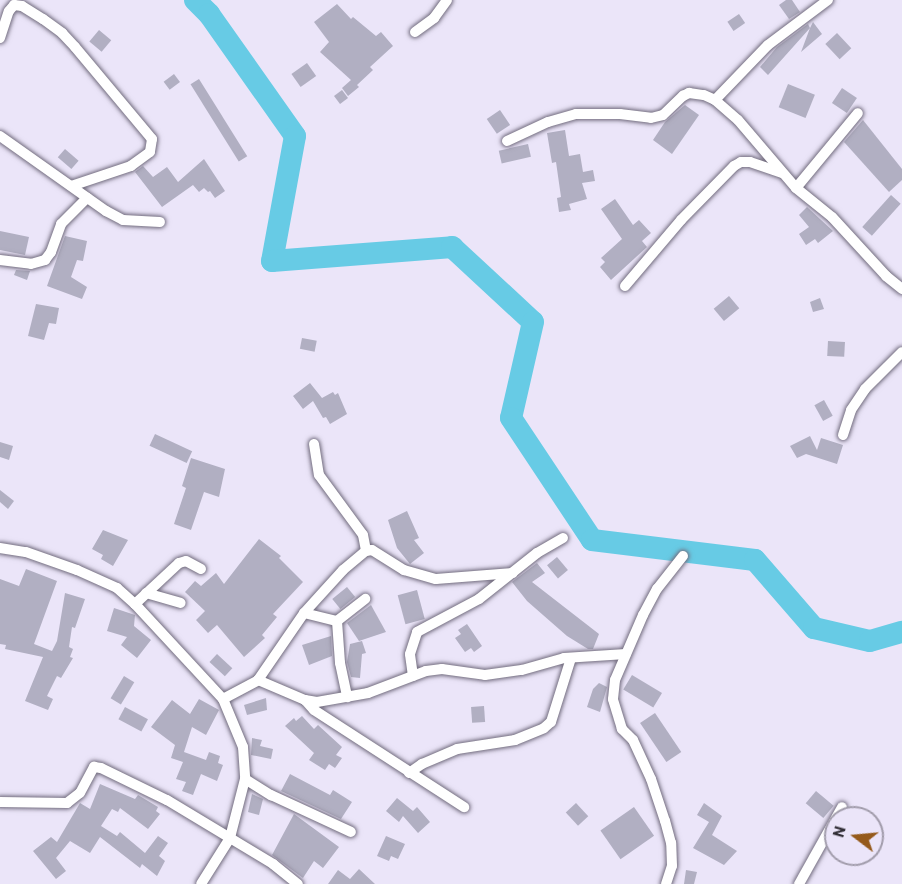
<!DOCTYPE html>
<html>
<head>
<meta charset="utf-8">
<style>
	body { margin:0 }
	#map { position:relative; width:902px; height:884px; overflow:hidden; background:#ebe5f9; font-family:Barlow,sans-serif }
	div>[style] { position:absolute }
	.river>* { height:22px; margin:-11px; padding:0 11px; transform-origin:11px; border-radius:11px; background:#67cbe5 }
	.building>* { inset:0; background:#b1afc2; transform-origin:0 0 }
	.roads { filter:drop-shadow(0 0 2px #726c7e) drop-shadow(0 0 2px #726c7e) }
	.street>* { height:10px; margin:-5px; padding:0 5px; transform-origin:5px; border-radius:5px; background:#fff }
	span { translate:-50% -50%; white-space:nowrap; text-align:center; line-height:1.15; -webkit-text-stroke:6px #ebe5f9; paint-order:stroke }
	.north { position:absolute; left:824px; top:806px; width:60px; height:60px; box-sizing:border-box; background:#ebe5f9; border:2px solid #a19cab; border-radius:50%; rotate:286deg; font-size:16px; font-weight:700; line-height:24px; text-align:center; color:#312e36 }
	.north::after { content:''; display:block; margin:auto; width:21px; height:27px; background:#955a1b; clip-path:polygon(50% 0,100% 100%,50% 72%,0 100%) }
</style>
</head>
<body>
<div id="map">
	<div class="river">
		<i style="left:195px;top:0;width:20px;rotate:45deg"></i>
		<i style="left:209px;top:14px;width:149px;rotate:54.8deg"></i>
		<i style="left:295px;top:136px;width:127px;rotate:100.4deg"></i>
		<i style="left:272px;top:261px;width:181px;rotate:-4.4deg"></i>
		<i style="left:452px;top:247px;width:110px;rotate:42.8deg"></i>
		<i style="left:533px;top:322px;width:98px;rotate:102.9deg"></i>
		<i style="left:511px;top:418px;width:146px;rotate:56.4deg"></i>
		<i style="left:592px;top:540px;width:164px;rotate:7deg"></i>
		<i style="left:755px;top:560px;width:90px;rotate:49.1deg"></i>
		<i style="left:814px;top:628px;width:57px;rotate:13.1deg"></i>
		<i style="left:870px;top:641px;width:33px;rotate:-16deg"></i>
	</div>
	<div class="building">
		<i style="clip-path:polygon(786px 0,792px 0,800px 12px,789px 19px,779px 5px)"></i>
		<i style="clip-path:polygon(337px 4px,351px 19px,353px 17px,376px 36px,381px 32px,393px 46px,370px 67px,373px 70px,357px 85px,355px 83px,359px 87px,348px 96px,342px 88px,351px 80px,320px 52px,329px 42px,314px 22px)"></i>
		<i style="left:739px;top:14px;width:11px;height:14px;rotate:56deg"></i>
		<i style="clip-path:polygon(813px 22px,822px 34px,801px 52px,810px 28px,768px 75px,760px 67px,777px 47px,808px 24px,810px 28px)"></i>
		<i style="left:99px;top:30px;width:16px;height:15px;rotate:40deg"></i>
		<i style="left:837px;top:33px;width:21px;height:16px;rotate:47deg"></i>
		<i style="left:307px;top:63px;width:16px;height:19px;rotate:55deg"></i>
		<i style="left:174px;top:74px;width:10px;height:13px;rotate:53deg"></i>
		<i style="left:199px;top:79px;width:91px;height:10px;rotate:58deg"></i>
		<i style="left:788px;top:84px;width:29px;height:25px;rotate:22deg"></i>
		<i style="left:842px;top:88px;width:18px;height:18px;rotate:34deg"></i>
		<i style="left:342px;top:90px;width:10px;height:10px;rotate:53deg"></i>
		<i style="clip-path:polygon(685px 105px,699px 115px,672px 154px,653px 140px,665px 122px)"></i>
		<i style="left:500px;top:110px;width:18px;height:16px;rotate:56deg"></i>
		<i style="clip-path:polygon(863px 120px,902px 169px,902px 180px,889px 192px,844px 142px)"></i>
		<i style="clip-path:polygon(565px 130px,569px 156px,580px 154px,583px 172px,593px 170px,595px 181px,582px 183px,587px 199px,569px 204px,571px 210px,559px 212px,557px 198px,561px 197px,556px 162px,552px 163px,547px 133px)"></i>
		<i style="left:528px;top:144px;width:13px;height:30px;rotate:77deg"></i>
		<i style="left:65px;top:149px;width:18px;height:11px;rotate:41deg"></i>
		<i style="clip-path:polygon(204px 159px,225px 191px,215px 198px,210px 191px,208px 192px,204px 188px,199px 192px,193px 185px,162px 207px,135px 172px,143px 166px,153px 177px,167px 167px,178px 182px)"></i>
		<i style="left:891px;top:195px;width:13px;height:43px;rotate:42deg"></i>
		<i style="clip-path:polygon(615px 199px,633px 225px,639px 220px,651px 233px,642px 241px,647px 247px,611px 280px,600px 267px,605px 262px,601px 258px,622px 239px,601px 209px)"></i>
		<i style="clip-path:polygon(807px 207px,833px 231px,818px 243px,815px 239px,806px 245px,799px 234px,809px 227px,799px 215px)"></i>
		<i style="clip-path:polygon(0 231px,29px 237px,25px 255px,0 250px)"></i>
		<i style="clip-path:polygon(65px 236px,87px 241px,83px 261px,77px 260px,71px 277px,87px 287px,82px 299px,47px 286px)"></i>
		<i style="clip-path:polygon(16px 270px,30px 271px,27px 280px,14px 275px)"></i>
		<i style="left:729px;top:296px;width:16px;height:20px;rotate:50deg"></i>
		<i style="clip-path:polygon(820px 298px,824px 309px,813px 312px,810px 302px)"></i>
		<i style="clip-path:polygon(36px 304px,59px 308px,56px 324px,49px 323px,44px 340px,28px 336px)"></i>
		<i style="left:302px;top:338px;width:15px;height:11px;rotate:11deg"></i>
		<i style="left:828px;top:341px;width:17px;height:15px;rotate:3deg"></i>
		<i style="clip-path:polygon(310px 383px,322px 398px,333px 392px,335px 395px,338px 393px,347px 414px,330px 424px,326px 417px,323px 418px,313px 401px,303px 409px,293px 396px)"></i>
		<i style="left:824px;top:400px;width:18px;height:11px;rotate:61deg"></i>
		<i style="left:155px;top:434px;width:41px;height:13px;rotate:25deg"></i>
		<i style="clip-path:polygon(810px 436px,817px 450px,821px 438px,843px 445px,837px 464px,806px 454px,797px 458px,790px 446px)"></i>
		<i style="clip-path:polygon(0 442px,13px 446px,9px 460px,0 457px)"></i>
		<i style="clip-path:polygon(191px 458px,225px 469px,219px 497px,204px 492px,191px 530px,174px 524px,186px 488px,182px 486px)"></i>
		<i style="clip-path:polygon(0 490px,14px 501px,8px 509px,0 502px)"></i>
		<i style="clip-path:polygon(407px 511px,419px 538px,414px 540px,424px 553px,410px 564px,397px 548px,388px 520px)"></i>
		<i style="clip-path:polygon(103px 530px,128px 540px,113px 566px,101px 559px,103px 555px,92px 549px)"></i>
		<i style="clip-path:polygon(259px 539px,281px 556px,279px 558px,303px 582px,273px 614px,277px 617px,262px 635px,265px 638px,244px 657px,217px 625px,208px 633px,196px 620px,205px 611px,185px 592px,195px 581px,201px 586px,216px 573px,224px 584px)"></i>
		<i style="left:557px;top:557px;width:17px;height:13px;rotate:50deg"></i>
		<i style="clip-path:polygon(537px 563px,545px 573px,532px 582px,599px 634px,593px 649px,588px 649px,567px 636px,527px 601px,512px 582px)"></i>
		<i style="clip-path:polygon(26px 569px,57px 581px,34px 644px,52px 651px,57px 641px,65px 593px,85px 599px,75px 628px,72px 627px,69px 647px,73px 649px,70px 657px,73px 658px,61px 678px,57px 676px,47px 696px,53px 699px,48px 710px,25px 701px,43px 657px,5px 649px,6px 645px,0 644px,0 579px,19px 586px)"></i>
		<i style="left:347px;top:587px;width:13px;height:19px;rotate:51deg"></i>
		<i style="left:417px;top:590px;width:30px;height:20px;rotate:75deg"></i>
		<i style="clip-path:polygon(371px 605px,386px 632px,359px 641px,347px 623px)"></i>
		<i style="clip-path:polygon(114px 608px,135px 615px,134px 626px,151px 640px,137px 658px,121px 645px,127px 637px,107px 631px)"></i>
		<i style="clip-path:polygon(467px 624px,482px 646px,474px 652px,471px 648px,465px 652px,455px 638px,461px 634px,458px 630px)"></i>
		<i style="clip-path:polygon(331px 636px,332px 656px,309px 665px,302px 645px)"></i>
		<i style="clip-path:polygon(362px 641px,366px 653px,362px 654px,360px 678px,351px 677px,347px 662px,350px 644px)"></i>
		<i style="left:217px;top:654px;width:21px;height:11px;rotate:43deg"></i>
		<i style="left:632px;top:675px;width:35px;height:17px;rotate:31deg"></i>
		<i style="left:124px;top:676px;width:12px;height:26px;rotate:31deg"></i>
		<i style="clip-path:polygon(599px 683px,607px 687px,600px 712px,587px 707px,593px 689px)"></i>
		<i style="clip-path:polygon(266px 698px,267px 710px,247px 715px,244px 705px)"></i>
		<i style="clip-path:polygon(199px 699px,219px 710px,206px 735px,192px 727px,184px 752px,206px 760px,209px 752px,220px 756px,218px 763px,223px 765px,217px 781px,201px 774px,193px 795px,182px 791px,186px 782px,176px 779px,183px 762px,171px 758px,175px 745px,151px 727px,172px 700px,190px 714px)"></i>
		<i style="left:484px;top:706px;width:16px;height:13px;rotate:86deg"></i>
		<i style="left:125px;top:707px;width:26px;height:14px;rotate:28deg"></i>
		<i style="left:655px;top:713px;width:47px;height:18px;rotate:56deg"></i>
		<i style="clip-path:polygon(302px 716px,314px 729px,318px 725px,342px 747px,336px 755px,342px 758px,335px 768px,329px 764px,325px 770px,309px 760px,314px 753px,285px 726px,294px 718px,296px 721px)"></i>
		<i style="clip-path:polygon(252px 738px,262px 740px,260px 746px,273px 749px,271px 759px,251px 755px)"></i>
		<i style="clip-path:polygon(290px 774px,330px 795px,333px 790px,352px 802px,341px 819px,281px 791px)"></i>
		<i style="clip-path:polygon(100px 784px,135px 799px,138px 795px,158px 807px,156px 811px,160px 814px,148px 829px,120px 808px,118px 812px,112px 809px,101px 826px,117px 836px,120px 832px,145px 853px,158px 836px,168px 843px,159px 856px,165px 861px,157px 876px,142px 864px,140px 868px,100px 837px,90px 853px,70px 841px,56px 858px,66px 871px,56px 879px,33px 851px,51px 837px,57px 842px,80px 803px,90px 809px)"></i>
		<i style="left:816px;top:791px;width:23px;height:16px;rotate:40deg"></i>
		<i style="clip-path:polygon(252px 794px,263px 799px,259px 815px,248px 812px)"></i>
		<i style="clip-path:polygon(397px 798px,413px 811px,417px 807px,430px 822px,418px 833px,403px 816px,399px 822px,386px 811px)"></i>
		<i style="left:576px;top:803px;width:18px;height:14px;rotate:47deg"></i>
		<i style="clip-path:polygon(704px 803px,722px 816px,712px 835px,737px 851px,724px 865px,693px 848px,709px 822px,697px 815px)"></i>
		<i style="left:634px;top:807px;width:35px;height:41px;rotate:55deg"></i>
		<i style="clip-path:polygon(294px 814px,339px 847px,323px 868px,314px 861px,303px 878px,272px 855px)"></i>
		<i style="clip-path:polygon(386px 836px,405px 844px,398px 859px,391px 856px,389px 861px,377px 856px)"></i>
		<i style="clip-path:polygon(359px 869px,375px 884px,328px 884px,338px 870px,350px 879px)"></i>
		<i style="clip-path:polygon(686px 870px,697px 872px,694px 884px,684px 884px)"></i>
	</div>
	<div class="roads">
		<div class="street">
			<i style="left:415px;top:32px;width:24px;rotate:-36deg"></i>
			<i style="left:434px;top:18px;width:22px;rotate:-54deg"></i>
			<i style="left:0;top:38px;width:28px;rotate:-72deg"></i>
			<i style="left:9px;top:11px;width:8px;rotate:-50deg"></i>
			<i style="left:14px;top:5px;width:8px;rotate:7deg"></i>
			<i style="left:22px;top:6px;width:25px;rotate:32deg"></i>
			<i style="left:43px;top:19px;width:24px;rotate:36deg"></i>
			<i style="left:62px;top:33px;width:19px;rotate:47deg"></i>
			<i style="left:75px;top:47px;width:120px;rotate:50.1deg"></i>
			<i style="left:152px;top:139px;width:13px;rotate:99deg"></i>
			<i style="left:150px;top:152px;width:24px;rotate:144deg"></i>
			<i style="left:131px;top:166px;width:63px;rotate:161.6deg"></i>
			<i style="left:715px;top:100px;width:76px;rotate:-46.1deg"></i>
			<i style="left:768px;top:45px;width:75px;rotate:-36.9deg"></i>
			<i style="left:0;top:136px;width:130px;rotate:35.3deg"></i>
			<i style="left:106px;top:211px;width:19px;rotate:28deg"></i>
			<i style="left:123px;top:220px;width:37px;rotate:3deg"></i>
			<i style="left:507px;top:141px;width:45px;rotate:-24.9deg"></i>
			<i style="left:548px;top:122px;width:29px;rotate:-16deg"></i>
			<i style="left:576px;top:114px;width:44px"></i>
			<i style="left:620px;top:114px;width:31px;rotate:7deg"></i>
			<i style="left:651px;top:118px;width:12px;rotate:-14deg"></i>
			<i style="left:663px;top:115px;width:28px;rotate:-44deg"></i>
			<i style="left:683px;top:96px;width:7px;rotate:-27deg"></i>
			<i style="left:689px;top:93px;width:15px;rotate:8deg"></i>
			<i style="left:704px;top:95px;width:12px;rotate:24deg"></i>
			<i style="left:715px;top:100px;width:30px;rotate:41deg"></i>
			<i style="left:738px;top:120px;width:89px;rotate:49.5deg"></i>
			<i style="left:796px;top:188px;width:46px;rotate:38.9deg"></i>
			<i style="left:832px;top:217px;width:80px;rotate:47.5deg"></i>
			<i style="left:886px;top:276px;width:21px;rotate:39deg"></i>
			<i style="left:796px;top:188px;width:97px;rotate:-50.4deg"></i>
			<i style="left:0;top:260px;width:31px;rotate:7deg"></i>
			<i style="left:31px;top:264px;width:15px;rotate:-16deg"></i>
			<i style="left:45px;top:260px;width:10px;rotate:-53deg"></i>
			<i style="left:51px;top:252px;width:30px;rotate:-70deg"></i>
			<i style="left:61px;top:224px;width:37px;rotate:-45deg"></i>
			<i style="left:625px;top:286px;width:87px;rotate:-49.7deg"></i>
			<i style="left:681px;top:220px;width:76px;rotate:-45.5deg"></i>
			<i style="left:734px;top:166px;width:8px;rotate:-30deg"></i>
			<i style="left:741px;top:162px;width:9px"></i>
			<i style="left:750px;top:162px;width:34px;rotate:19deg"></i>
			<i style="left:843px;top:435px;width:26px;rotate:-72deg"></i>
			<i style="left:851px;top:410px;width:25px;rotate:-56deg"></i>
			<i style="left:865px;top:389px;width:52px;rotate:-45deg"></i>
			<i style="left:314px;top:444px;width:31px;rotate:81deg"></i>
			<i style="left:319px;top:475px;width:74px;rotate:53.7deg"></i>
			<i style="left:363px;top:535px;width:16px;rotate:79deg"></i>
			<i style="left:0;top:548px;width:26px;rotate:9deg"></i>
			<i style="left:26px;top:552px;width:54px;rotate:19.4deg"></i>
			<i style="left:77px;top:570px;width:44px;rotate:24.2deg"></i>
			<i style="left:117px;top:588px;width:24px;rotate:42deg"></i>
			<i style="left:135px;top:604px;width:129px;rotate:47.2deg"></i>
			<i style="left:223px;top:699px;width:52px;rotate:67.4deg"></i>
			<i style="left:243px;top:747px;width:32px;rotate:86deg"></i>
			<i style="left:245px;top:779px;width:61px;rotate:104.3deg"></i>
			<i style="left:230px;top:838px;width:54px;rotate:122.2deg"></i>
			<i style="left:146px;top:593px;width:36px;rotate:16deg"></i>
			<i style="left:135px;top:604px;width:60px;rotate:-43deg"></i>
			<i style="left:179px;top:563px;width:7px;rotate:-16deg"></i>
			<i style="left:186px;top:561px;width:17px;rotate:28deg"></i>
			<i style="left:304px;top:613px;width:34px;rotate:14deg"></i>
			<i style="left:337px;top:621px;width:36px;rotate:-38deg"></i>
			<i style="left:337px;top:621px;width:42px;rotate:85.9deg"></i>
			<i style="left:340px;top:663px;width:35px;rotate:78deg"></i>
			<i style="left:413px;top:676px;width:22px;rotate:-98deg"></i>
			<i style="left:410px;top:654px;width:23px;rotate:-72deg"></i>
			<i style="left:417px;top:632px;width:70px;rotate:-28deg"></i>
			<i style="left:479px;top:599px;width:74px;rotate:-38.4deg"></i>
			<i style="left:537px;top:553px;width:30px;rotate:-30deg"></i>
			<i style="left:258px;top:680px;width:51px;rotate:23.1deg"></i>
			<i style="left:305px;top:700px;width:12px;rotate:9deg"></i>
			<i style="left:317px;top:702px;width:52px;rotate:-10deg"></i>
			<i style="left:368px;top:693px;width:62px;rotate:-20.8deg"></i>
			<i style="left:426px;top:671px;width:16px;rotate:-7deg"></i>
			<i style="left:442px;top:669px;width:43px;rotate:7.9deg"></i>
			<i style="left:485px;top:675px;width:37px;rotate:-8deg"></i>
			<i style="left:522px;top:670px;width:44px;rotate:-15.9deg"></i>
			<i style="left:564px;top:658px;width:62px;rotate:-3.7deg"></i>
			<i style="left:223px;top:699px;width:40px;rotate:-28deg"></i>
			<i style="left:258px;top:680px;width:81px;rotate:-55.5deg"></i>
			<i style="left:304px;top:613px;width:58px;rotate:-47.8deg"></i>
			<i style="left:343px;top:570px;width:30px;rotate:-40deg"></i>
			<i style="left:366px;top:551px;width:6px;rotate:-9deg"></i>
			<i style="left:372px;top:550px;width:38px;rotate:32deg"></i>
			<i style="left:404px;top:570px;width:33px;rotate:16deg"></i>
			<i style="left:436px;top:579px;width:77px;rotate:-4.5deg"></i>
			<i style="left:305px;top:700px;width:13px;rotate:48deg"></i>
			<i style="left:314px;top:710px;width:179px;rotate:32.9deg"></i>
			<i style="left:409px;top:773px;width:16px;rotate:-35deg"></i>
			<i style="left:422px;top:764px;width:38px;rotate:-23deg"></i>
			<i style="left:457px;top:749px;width:59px;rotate:-8.8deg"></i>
			<i style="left:515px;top:740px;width:31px;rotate:-22deg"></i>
			<i style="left:544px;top:728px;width:9px;rotate:-41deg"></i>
			<i style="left:551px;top:722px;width:67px;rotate:-72.6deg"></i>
			<i style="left:245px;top:779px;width:31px;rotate:32deg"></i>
			<i style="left:271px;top:795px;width:88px;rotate:24.8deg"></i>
			<i style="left:0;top:802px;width:67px;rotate:0.9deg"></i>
			<i style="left:67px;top:803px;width:16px;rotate:-38deg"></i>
			<i style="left:80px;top:793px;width:30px;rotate:-62deg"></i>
			<i style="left:94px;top:767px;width:7px;rotate:8deg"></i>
			<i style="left:101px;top:768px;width:73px;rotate:25.9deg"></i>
			<i style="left:167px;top:800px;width:124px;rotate:31.1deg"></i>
			<i style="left:273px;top:864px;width:32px;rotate:39deg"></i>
			<i style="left:666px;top:884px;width:19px;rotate:-72deg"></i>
			<i style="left:672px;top:866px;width:23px;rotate:-92deg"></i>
			<i style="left:671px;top:843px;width:23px;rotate:-105deg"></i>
			<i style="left:665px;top:821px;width:44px;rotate:-108.4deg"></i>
			<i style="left:651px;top:779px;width:43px;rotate:-114.8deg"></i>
			<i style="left:633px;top:740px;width:16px;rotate:-135deg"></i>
			<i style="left:622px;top:729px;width:31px;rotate:-107deg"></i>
			<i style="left:613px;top:699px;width:19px;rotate:-84deg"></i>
			<i style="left:615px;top:680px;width:71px;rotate:-66.7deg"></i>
			<i style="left:643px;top:615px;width:30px;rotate:-62deg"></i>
			<i style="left:657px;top:589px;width:42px;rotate:-51.8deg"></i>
			<i style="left:799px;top:884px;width:88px;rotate:-60.8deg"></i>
		</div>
	</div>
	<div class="north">N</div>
</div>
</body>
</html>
